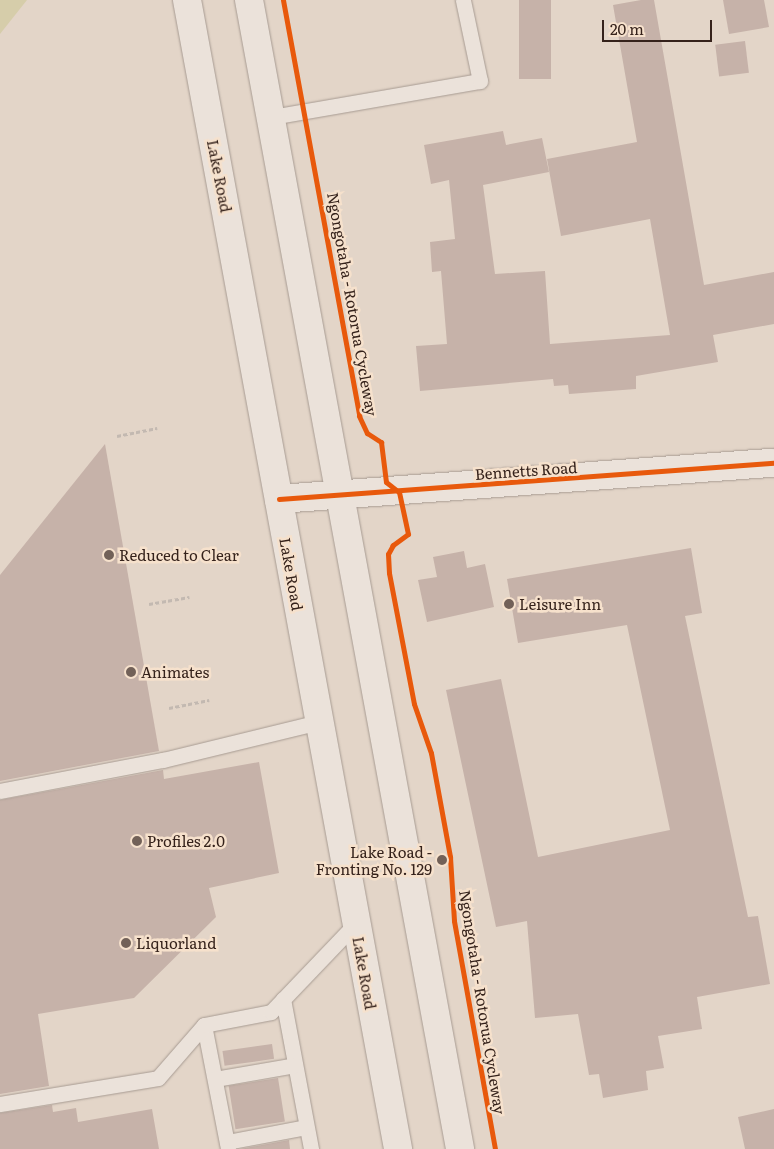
<!DOCTYPE html>
<html>
<head>
<meta charset="utf-8">
<style>
	body { margin:0 }
	#map { position:relative; width:774px; height:1149px; overflow:hidden; background:#e3d5c8; font-family:Literata,serif }
	div>[style] { position:absolute }
	.green>* { inset:0; background:#d6cdaa }
	.building>* { inset:0; background:#c6b2a9; transform-origin:0 0 }
	.path>* { height:3px; margin-top:-1.5px; transform-origin:0; background:repeating-linear-gradient(90deg,#c3b9b1 0 4px,transparent 0 6.5px) }
	.roads { filter:drop-shadow(0 0 1px #a79b92) drop-shadow(0 0 1px #a79b92) }
	.service>* { height:15px; margin:-7.5px; padding:0 7.5px; transform-origin:7.5px; border-radius:7.5px; background:#ebe2da }
	.minor>* { height:28px; margin:-14px; padding:0 14px; transform-origin:14px; border-radius:14px; background:#ebe2da }
	.secondary>* { height:28px; margin:-14px; padding:0 14px; transform-origin:14px; border-radius:14px; background:#ebe2da }
	.cycleway>* { height:5px; margin:-2.5px; padding:0 2.5px; transform-origin:2.5px; border-radius:2.5px; background:#e8590c }
	.dots>* { width:14px; height:14px; translate:-50% -50%; box-sizing:border-box; border:2px solid #f6e1cc; border-radius:50% }
	span { translate:-50% -50%; white-space:nowrap; text-align:center; line-height:1.15; -webkit-text-stroke:5px #f6e1cc; paint-order:stroke }
	.street-label { font-size:15px; color:#35221b }
	.poi-label { font-size:15px; color:#35221b }
	.left { translate:0 -50%; text-align:left }
	.right { translate:-100% -50%; text-align:right }
	.scale { position:absolute; left:602px; top:20px; width:110px; height:22px; box-sizing:border-box; border:2px solid #35221b; border-top:0; padding-left:6px; font-size:15px; line-height:18px; white-space:nowrap; color:#35221b; -webkit-text-stroke:4px #f6e1cc; paint-order:stroke }
</style>
</head>
<body>
<div id="map">
	<div class="green">
		<i style="clip-path:polygon(0 0,27px 0,0 34px)"></i>
	</div>
	<div class="building">
		<i style="left:519px;top:0;width:32px;height:79px"></i>
		<i style="clip-path:polygon(641px 0,654px 0,704px 285px,774px 272px,774px 324px,713px 335px,718px 362px,636px 376px,636px 389px,569px 394px,568px 385px,554px 386px,553px 379px,420px 391px,416px 346px,447px 344px,441px 271px,432px 272px,430px 242px,455px 239px,449px 180px,431px 184px,424px 145px,503px 131px,506px 145px,542px 138px,549px 172px,483px 185px,495px 274px,545px 271px,550px 344px,670px 335px,650px 219px,561px 236px,547px 159px,637px 142px,613px 5px)"></i>
		<i style="clip-path:polygon(723px 0,764px 0,769px 27px,729px 34px)"></i>
		<i style="left:745px;top:41px;width:32px;height:30px;rotate:83deg"></i>
		<i style="clip-path:polygon(105px 444px,159px 751px,0 781px,0 575px)"></i>
		<i style="clip-path:polygon(691px 548px,702px 613px,685px 616px,748px 917px,758px 916px,770px 984px,697px 997px,702px 1029px,658px 1036px,664px 1068px,646px 1071px,648px 1090px,603px 1098px,599px 1074px,589px 1075px,578px 1014px,535px 1018px,527px 921px,496px 927px,446px 690px,501px 679px,538px 857px,670px 830px,627px 625px,518px 643px,507px 579px)"></i>
		<i style="clip-path:polygon(464px 551px,467px 568px,485px 564px,494px 607px,427px 622px,418px 580px,437px 577px,433px 557px)"></i>
		<i style="clip-path:polygon(259px 762px,279px 873px,209px 888px,216px 917px,134px 998px,38px 1014px,49px 1086px,0 1094px,0 800px,163px 770px,164px 779px)"></i>
		<i style="left:272px;top:1044px;width:15px;height:50px;rotate:82deg"></i>
		<i style="left:278px;top:1078px;width:44px;height:50px;rotate:81deg"></i>
		<i style="clip-path:polygon(52px 1105px,53px 1112px,76px 1108px,78px 1122px,152px 1109px,159px 1149px,0 1149px,0 1113px)"></i>
		<i style="clip-path:polygon(774px 1109px,774px 1149px,745px 1149px,738px 1117px)"></i>
		<i style="clip-path:polygon(289px 1140px,290px 1149px,240px 1149px)"></i>
	</div>
	<div class="path">
		<i style="left:117px;top:436px;width:41px;rotate:-11.3deg"></i>
		<i style="left:149px;top:604px;width:41px;rotate:-9.9deg"></i>
		<i style="left:169px;top:708px;width:41px;rotate:-11.3deg"></i>
	</div>
	<div class="roads">
		<div class="service">
			<i style="left:271px;top:117px;width:212px;rotate:-9.8deg"></i>
			<i style="left:480px;top:81px;width:83px;rotate:-101.9deg"></i>
			<i style="left:0;top:791px;width:166px;rotate:-10.8deg"></i>
			<i style="left:163px;top:760px;width:161px;rotate:-13.7deg"></i>
			<i style="left:283px;top:999px;width:153px;rotate:79.4deg"></i>
			<i style="left:204px;top:1025px;width:126px;rotate:79deg"></i>
			<i style="left:215px;top:1079px;width:81px;rotate:-9.9deg"></i>
			<i style="left:0;top:1104px;width:160px;rotate:-9.3deg"></i>
			<i style="left:158px;top:1078px;width:70px;rotate:-49deg"></i>
			<i style="left:204px;top:1025px;width:68px;rotate:-11deg"></i>
			<i style="left:271px;top:1012px;width:123px;rotate:-46.3deg"></i>
			<i style="left:227px;top:1142px;width:80px;rotate:-10.8deg"></i>
		</div>
		<div class="minor">
			<i style="left:279px;top:499px;width:496px;rotate:-4.2deg"></i>
		</div>
		<div class="secondary">
			<i style="left:187px;top:0;width:1168px;rotate:79.59deg"></i>
			<i style="left:249px;top:0;width:1168px;rotate:79.59deg"></i>
		</div>
	</div>
	<div class="cycleway">
		<i style="left:283px;top:0;width:423px;rotate:79.6deg"></i>
		<i style="left:359px;top:416px;width:19px;rotate:65deg"></i>
		<i style="left:367px;top:433px;width:17px;rotate:33deg"></i>
		<i style="left:381px;top:442px;width:40px;rotate:82.9deg"></i>
		<i style="left:386px;top:482px;width:16px;rotate:38deg"></i>
		<i style="left:399px;top:492px;width:43px;rotate:77.9deg"></i>
		<i style="left:408px;top:534px;width:19px;rotate:144deg"></i>
		<i style="left:393px;top:545px;width:10px;rotate:119deg"></i>
		<i style="left:388px;top:554px;width:19px;rotate:87deg"></i>
		<i style="left:389px;top:573px;width:133px;rotate:79.2deg"></i>
		<i style="left:414px;top:704px;width:52px;rotate:70.9deg"></i>
		<i style="left:431px;top:753px;width:106px;rotate:79.6deg"></i>
		<i style="left:450px;top:857px;width:64px;rotate:86.4deg"></i>
		<i style="left:454px;top:921px;width:232px;rotate:79.8deg"></i>
		<i style="left:279px;top:499px;width:496px;rotate:-4.2deg"></i>
	</div>
	<div class="dots">
		<i style="left:109px;top:555px;background:#726158"></i>
		<i style="left:509px;top:604px;background:#726158"></i>
		<i style="left:131px;top:672px;background:#726158"></i>
		<i style="left:137px;top:841px;background:#726158"></i>
		<i style="left:442px;top:860px;background:#726158"></i>
		<i style="left:126px;top:943px;background:#726158"></i>
	</div>
	<div class="street-label">
		<span style="left:220px;top:176px;rotate:79deg">Lake Road</span>
		<span style="left:353px;top:304px;rotate:80deg">Ngongotaha - Rotorua Cycleway</span>
		<span style="left:526px;top:470px;rotate:-4deg">Bennetts Road</span>
		<span style="left:292px;top:574px;rotate:80deg">Lake Road</span>
		<span style="left:365px;top:973px;rotate:80deg">Lake Road</span>
		<span style="left:483px;top:1002px;rotate:81deg">Ngongotaha - Rotorua Cycleway</span>
	</div>
	<div class="poi-label">
		<span class="left" style="left:119px;top:555px">Reduced to Clear</span>
		<span class="left" style="left:519px;top:604px">Leisure Inn</span>
		<span class="left" style="left:141px;top:672px">Animates</span>
		<span class="left" style="left:147px;top:841px">Profiles 2.0</span>
		<span class="right" style="left:432px;top:860px">Lake Road -<br>Fronting No. 129</span>
		<span class="left" style="left:136px;top:943px">Liquorland</span>
	</div>
	<div class="scale">20 m</div>
</div>
</body>
</html>
